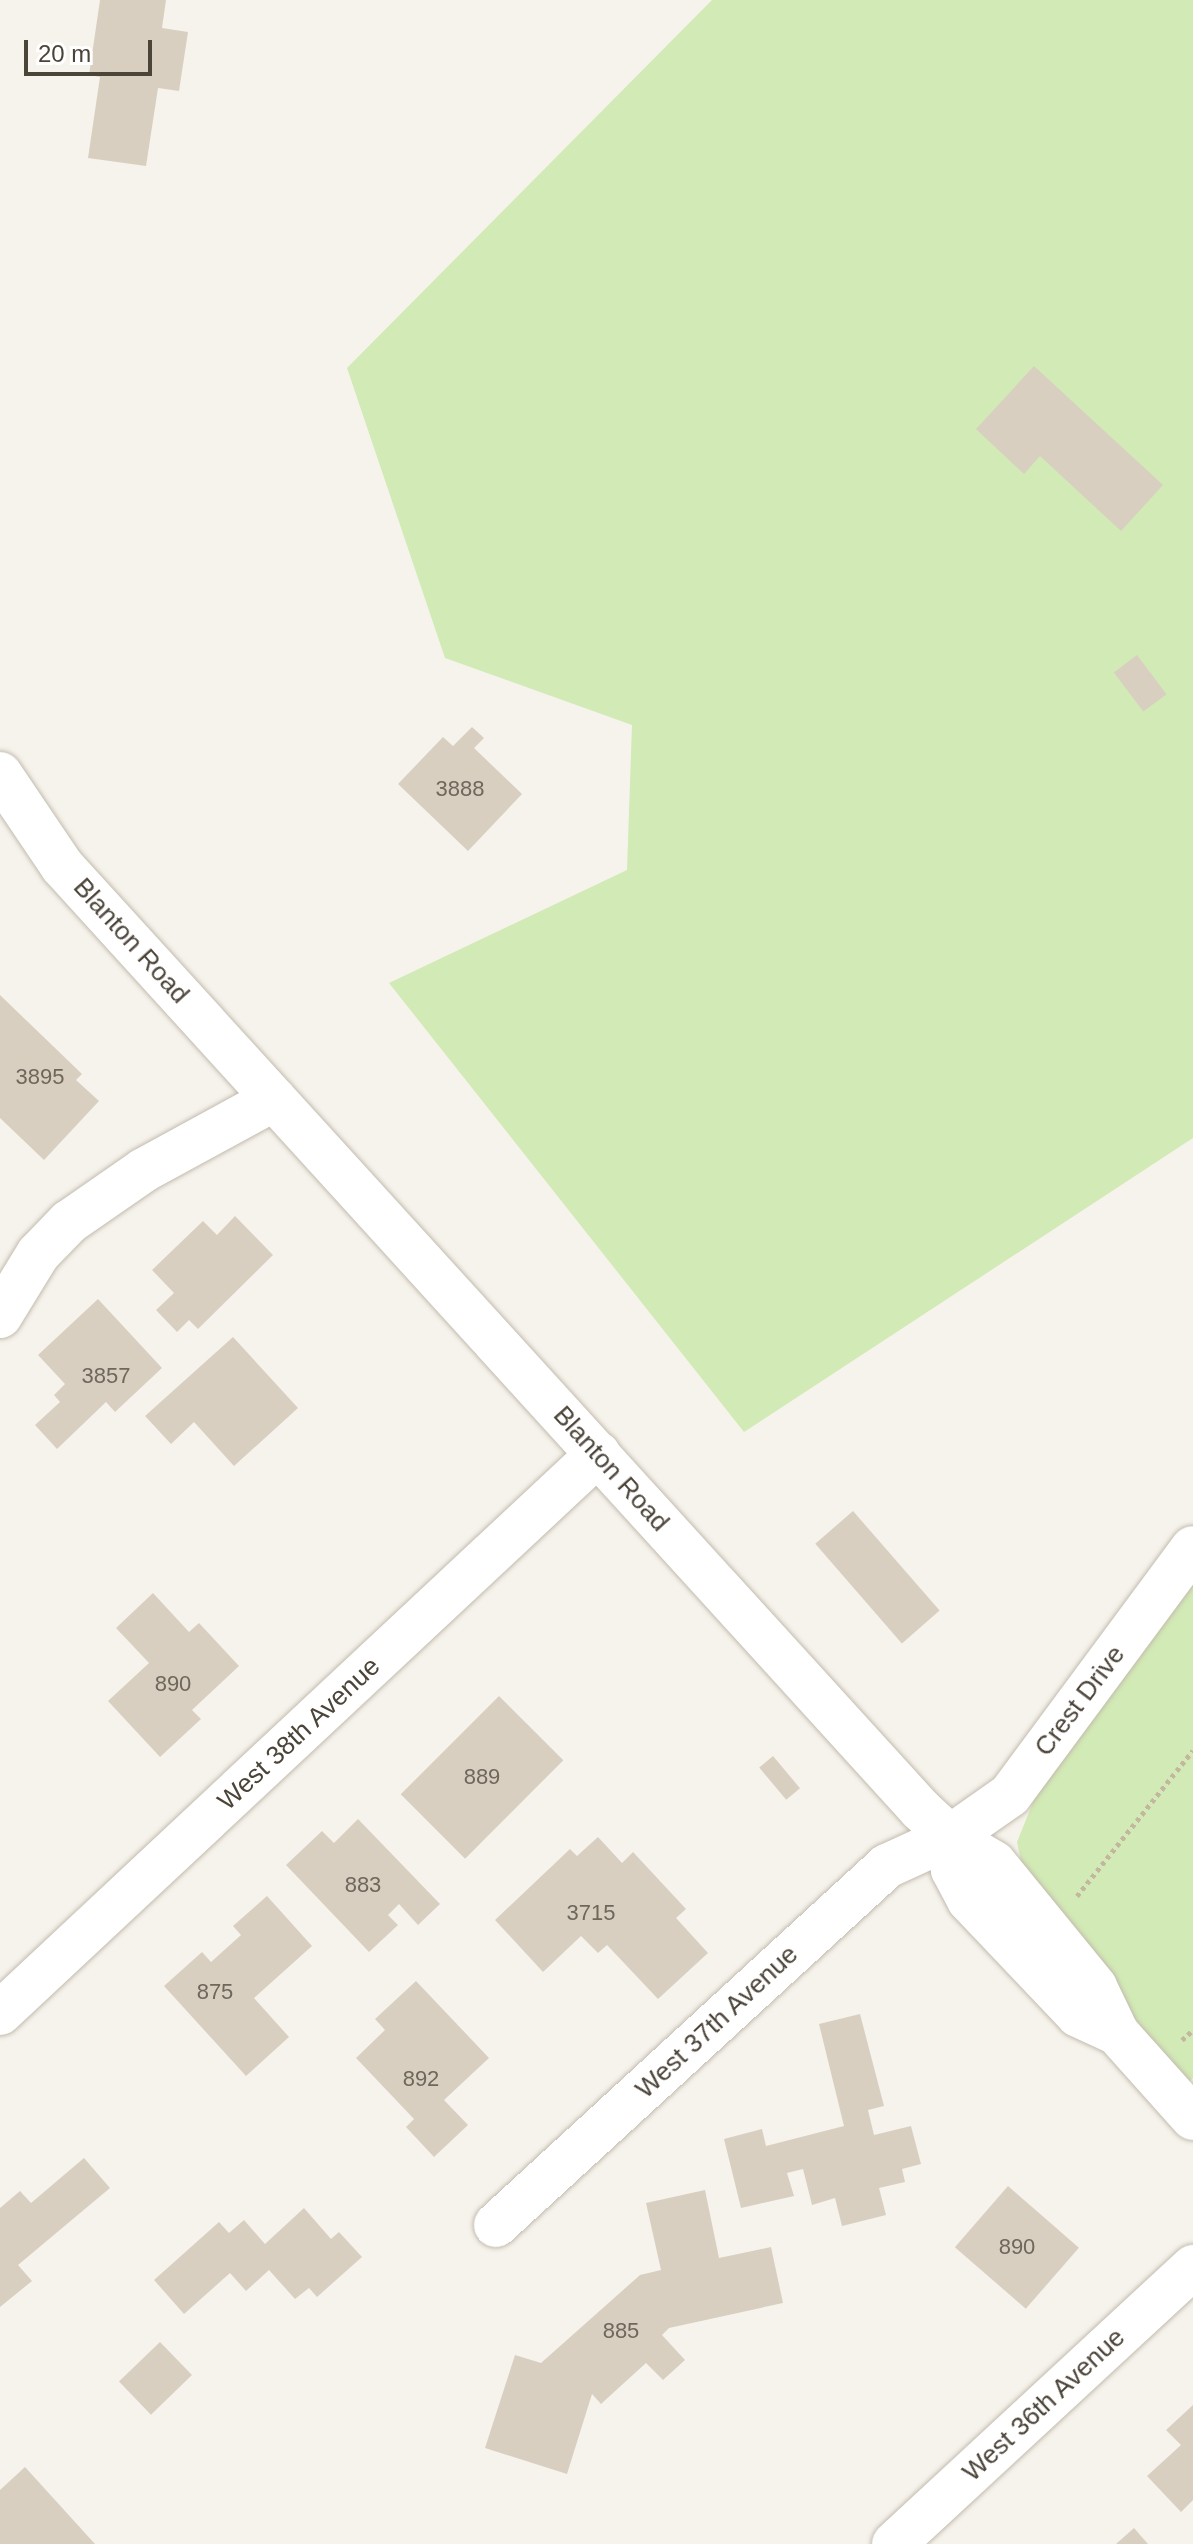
<!DOCTYPE html>
<html>
<head>
<meta charset="utf-8">
<style>
	body { margin:0 }
	#map { position:relative; width:1193px; height:2544px; overflow:hidden; background:#f6f3ec; font-family:Arial,sans-serif }
	div>[style] { position:absolute }
	.green>* { inset:0; background:#d2eab5 }
	.building>* { inset:0; background:#d8cfc1; transform-origin:0 0 }
	.path>* { height:5px; margin-top:-2.5px; transform-origin:0; background:repeating-linear-gradient(90deg,#c4b79f 0 4px,transparent 0 8px) }
	.roads { filter:drop-shadow(0 0 2px #c2bbae) drop-shadow(0 0 2px #c2bbae) }
	.minor>* { height:44px; margin:-22px; padding:0 22px; transform-origin:22px; border-radius:22px; background:#fff }
	span { translate:-50% -50%; white-space:nowrap; text-align:center; line-height:1.15; -webkit-text-stroke:6px #fff; paint-order:stroke }
	.number-label { font-size:22px; color:#6e675b }
	.number-label span { -webkit-text-stroke-width:0 }
	.street-label { font-size:26px; color:#4b4439 }
	.scale { position:absolute; left:24px; top:40px; width:128px; height:36px; box-sizing:border-box; border:4px solid #4b4439; border-top:0; padding-left:10px; font-size:24px; line-height:28px; white-space:nowrap; color:#4b4439; -webkit-text-stroke:6px #fff; paint-order:stroke }
</style>
</head>
<body>
<div id="map">
	<div class="green">
		<i style="clip-path:polygon(712px 0,1193px 0,1193px 1138px,744px 1432px,389px 983px,627px 870px,632px 725px,445px 658px,347px 368px)"></i>
		<i style="clip-path:polygon(1193px 1582px,1193px 2078px,1185px 2085px,1023px 1872px,1017px 1842px,1038px 1790px)"></i>
	</div>
	<div class="building">
		<i style="clip-path:polygon(100px 0,166px 0,162px 28px,188px 32px,179px 91px,158px 88px,146px 166px,88px 158px,100px 77px,89px 75px)"></i>
		<i style="clip-path:polygon(1034px 366px,1163px 485px,1121px 531px,1040px 456px,1024px 474px,976px 429px)"></i>
		<i style="left:1137px;top:655px;width:49px;height:29px;rotate:53deg"></i>
		<i style="clip-path:polygon(472px 727px,484px 738px,474px 748px,522px 794px,468px 851px,398px 784px,443px 737px,453px 746px)"></i>
		<i style="clip-path:polygon(0 995px,82px 1074px,76px 1080px,99px 1101px,44px 1160px,0 1118px)"></i>
		<i style="clip-path:polygon(235px 1216px,273px 1255px,198px 1329px,189px 1320px,177px 1332px,156px 1310px,174px 1293px,152px 1270px,203px 1221px,217px 1235px)"></i>
		<i style="clip-path:polygon(98px 1299px,162px 1368px,115px 1412px,106px 1402px,57px 1449px,35px 1425px,60px 1402px,54px 1395px,65px 1384px,38px 1355px)"></i>
		<i style="clip-path:polygon(233px 1337px,298px 1408px,234px 1466px,194px 1422px,171px 1444px,145px 1416px)"></i>
		<i style="left:853px;top:1511px;width:132px;height:50px;rotate:49deg"></i>
		<i style="clip-path:polygon(153px 1593px,189px 1632px,199px 1623px,239px 1666px,192px 1710px,201px 1719px,160px 1757px,108px 1701px,149px 1663px,116px 1628px)"></i>
		<i style="left:499px;top:1696px;width:91px;height:139px;rotate:45deg"></i>
		<i style="left:773px;top:1756px;width:42px;height:18px;rotate:50deg"></i>
		<i style="clip-path:polygon(358px 1819px,440px 1904px,418px 1925px,399px 1904px,388px 1915px,398px 1925px,369px 1952px,286px 1865px,322px 1831px,334px 1843px)"></i>
		<i style="clip-path:polygon(598px 1837px,622px 1863px,633px 1852px,686px 1909px,676px 1918px,708px 1953px,658px 1999px,607px 1945px,598px 1953px,581px 1936px,543px 1972px,495px 1920px,570px 1849px,577px 1856px)"></i>
		<i style="clip-path:polygon(267px 1896px,312px 1946px,254px 1998px,289px 2037px,246px 2076px,164px 1986px,202px 1952px,211px 1962px,241px 1935px,233px 1926px)"></i>
		<i style="clip-path:polygon(416px 1981px,489px 2058px,444px 2100px,468px 2125px,434px 2157px,406px 2127px,414px 2119px,356px 2058px,385px 2030px,375px 2019px)"></i>
		<i style="clip-path:polygon(860px 2014px,884px 2106px,868px 2110px,874px 2135px,911px 2126px,921px 2164px,902px 2169px,905px 2182px,879px 2188px,886px 2215px,842px 2226px,835px 2198px,812px 2205px,803px 2169px,787px 2173px,794px 2196px,741px 2208px,724px 2139px,762px 2129px,766px 2146px,844px 2126px,819px 2024px)"></i>
		<i style="clip-path:polygon(84px 2158px,110px 2188px,18px 2265px,32px 2281px,0 2307px,0 2208px,20px 2191px,31px 2203px)"></i>
		<i style="left:1008px;top:2186px;width:94px;height:81px;rotate:41deg"></i>
		<i style="clip-path:polygon(705px 2190px,719px 2258px,771px 2247px,783px 2303px,669px 2328px,662px 2335px,685px 2360px,663px 2380px,646px 2363px,601px 2404px,592px 2394px,567px 2474px,485px 2448px,515px 2355px,541px 2363px,640px 2275px,661px 2270px,646px 2203px)"></i>
		<i style="clip-path:polygon(304px 2208px,331px 2239px,339px 2232px,362px 2257px,317px 2297px,309px 2288px,295px 2299px,269px 2270px,246px 2291px,230px 2273px,184px 2314px,154px 2280px,219px 2222px,229px 2233px,244px 2220px,265px 2244px)"></i>
		<i style="left:160px;top:2342px;width:46px;height:57px;rotate:46deg"></i>
		<i style="clip-path:polygon(1193px 2405px,1193px 2500px,1181px 2512px,1147px 2476px,1181px 2445px,1166px 2430px)"></i>
		<i style="clip-path:polygon(25px 2467px,95px 2544px,0 2544px,0 2490px)"></i>
		<i style="clip-path:polygon(1134px 2528px,1148px 2544px,1116px 2544px)"></i>
	</div>
	<div class="path">
		<i style="left:1077px;top:1896px;width:186px;rotate:-51.5deg"></i>
		<i style="left:1182px;top:2040px;width:15px;rotate:-42deg"></i>
	</div>
	<div class="roads">
		<div class="minor">
			<i style="left:0;top:774px;width:111px;rotate:56deg"></i>
			<i style="left:62px;top:866px;width:1275px;rotate:47.7deg"></i>
			<i style="left:920px;top:1809px;width:41px;rotate:43deg"></i>
			<i style="left:950px;top:1837px;width:51px;rotate:30.6deg"></i>
			<i style="left:994px;top:1863px;width:160px;rotate:50.8deg"></i>
			<i style="left:1095px;top:1987px;width:51px;rotate:64.4deg"></i>
			<i style="left:1117px;top:2033px;width:114px;rotate:48.2deg"></i>
			<i style="left:0;top:1316px;width:73px;rotate:-58.5deg"></i>
			<i style="left:38px;top:1254px;width:45px;rotate:-45.9deg"></i>
			<i style="left:69px;top:1222px;width:91px;rotate:-34.7deg"></i>
			<i style="left:144px;top:1170px;width:148px;rotate:-28.6deg"></i>
			<i style="left:950px;top:1837px;width:33px;rotate:85deg"></i>
			<i style="left:953px;top:1870px;width:34px;rotate:62deg"></i>
			<i style="left:969px;top:1900px;width:158px;rotate:46.5deg"></i>
			<i style="left:1078px;top:2015px;width:43px;rotate:24.8deg"></i>
			<i style="left:0;top:2013px;width:819px;rotate:-43.07deg"></i>
			<i style="left:496px;top:2225px;width:531px;rotate:-42.56deg"></i>
			<i style="left:887px;top:1866px;width:69px;rotate:-24.7deg"></i>
			<i style="left:950px;top:1837px;width:73px;rotate:-35deg"></i>
			<i style="left:1010px;top:1795px;width:307px;rotate:-53.5deg"></i>
			<i style="left:894px;top:2544px;width:408px;rotate:-42.8deg"></i>
		</div>
	</div>
	<div class="number-label">
		<span style="left:460px;top:789px">3888</span>
		<span style="left:40px;top:1077px">3895</span>
		<span style="left:106px;top:1376px">3857</span>
		<span style="left:173px;top:1684px">890</span>
		<span style="left:482px;top:1777px">889</span>
		<span style="left:363px;top:1885px">883</span>
		<span style="left:591px;top:1913px">3715</span>
		<span style="left:215px;top:1992px">875</span>
		<span style="left:421px;top:2079px">892</span>
		<span style="left:1017px;top:2247px">890</span>
		<span style="left:621px;top:2331px">885</span>
	</div>
	<div class="street-label">
		<span style="left:131px;top:941px;rotate:48deg">Blanton Road</span>
		<span style="left:611px;top:1469px;rotate:48deg">Blanton Road</span>
		<span style="left:1080px;top:1701px;rotate:-53deg">Crest Drive</span>
		<span style="left:299px;top:1734px;rotate:-43deg">West 38th Avenue</span>
		<span style="left:717px;top:2022px;rotate:-43deg">West 37th Avenue</span>
		<span style="left:1044px;top:2405px;rotate:-43deg">West 36th Avenue</span>
	</div>
	<div class="scale">20 m</div>
</div>
</body>
</html>
